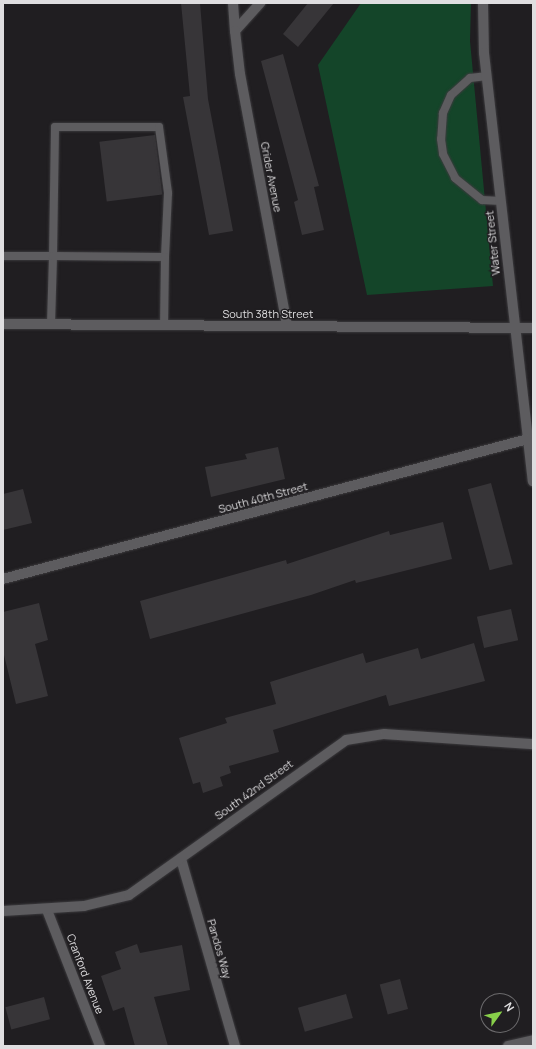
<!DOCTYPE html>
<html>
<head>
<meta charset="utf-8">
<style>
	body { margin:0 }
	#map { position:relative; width:536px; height:1049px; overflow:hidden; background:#201e21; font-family:Manrope,sans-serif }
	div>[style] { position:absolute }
	.green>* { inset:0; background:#144529 }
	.building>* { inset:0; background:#373538; transform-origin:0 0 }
	.roads { filter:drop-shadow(0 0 1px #3c3b3e) drop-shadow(0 0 1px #3c3b3e) }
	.lane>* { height:8px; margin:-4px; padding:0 4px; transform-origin:4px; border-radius:4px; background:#5d5c5f }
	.street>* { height:10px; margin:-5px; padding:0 5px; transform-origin:5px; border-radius:5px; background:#5d5c5f }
	.secondary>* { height:10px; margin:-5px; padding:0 5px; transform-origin:5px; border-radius:5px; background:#5d5c5f }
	span { translate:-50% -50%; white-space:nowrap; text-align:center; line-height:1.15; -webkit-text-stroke:3px #201e21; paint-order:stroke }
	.street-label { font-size:11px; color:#dfdee0 }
	.frame { position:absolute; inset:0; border:4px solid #dfdee0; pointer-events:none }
	.north { position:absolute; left:480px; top:993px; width:40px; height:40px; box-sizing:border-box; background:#201e21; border:1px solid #6c6b6d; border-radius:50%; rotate:57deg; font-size:11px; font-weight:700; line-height:16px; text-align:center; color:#dfdee0 }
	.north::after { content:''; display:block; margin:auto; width:14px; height:18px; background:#88cf4a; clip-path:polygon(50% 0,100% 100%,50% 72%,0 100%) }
</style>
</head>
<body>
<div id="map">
	<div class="green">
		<i style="clip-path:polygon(361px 3px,471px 3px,470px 41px,493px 286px,367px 295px,318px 65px)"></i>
	</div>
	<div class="building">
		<i style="clip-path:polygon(181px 3px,200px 3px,208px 99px,233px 231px,209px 235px,183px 97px,190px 96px)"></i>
		<i style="clip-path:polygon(308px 3px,334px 3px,298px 47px,283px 34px)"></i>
		<i style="clip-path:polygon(283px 54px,319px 186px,314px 187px,324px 230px,302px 235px,294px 202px,298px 200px,261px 61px)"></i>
		<i style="left:155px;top:135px;width:60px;height:56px;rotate:83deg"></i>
		<i style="clip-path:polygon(278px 447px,285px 479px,211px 497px,205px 467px,247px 459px,245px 454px)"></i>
		<i style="left:491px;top:483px;width:84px;height:24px;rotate:75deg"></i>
		<i style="clip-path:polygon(23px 489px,32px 523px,3px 530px,3px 494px)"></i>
		<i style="clip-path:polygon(443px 522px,452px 559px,356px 583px,355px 580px,311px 595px,150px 639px,140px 601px,286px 560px,287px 564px,389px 531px,390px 535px)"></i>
		<i style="clip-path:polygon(39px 603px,48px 640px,35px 644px,48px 696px,16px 704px,3px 651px,3px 612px)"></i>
		<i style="left:511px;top:609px;width:32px;height:35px;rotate:77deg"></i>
		<i style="clip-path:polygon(474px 643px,485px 681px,389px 706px,386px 695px,273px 730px,279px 752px,229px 766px,231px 773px,220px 777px,223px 786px,203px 793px,200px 782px,193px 784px,179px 738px,227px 723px,225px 718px,276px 704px,270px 682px,363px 653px,366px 663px,418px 648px,421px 659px)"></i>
		<i style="clip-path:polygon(137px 944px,140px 953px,182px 945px,190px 990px,154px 997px,168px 1046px,135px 1046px,124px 1007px,113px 1011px,101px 976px,121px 969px,115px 952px)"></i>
		<i style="left:400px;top:979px;width:31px;height:21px;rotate:75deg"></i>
		<i style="left:346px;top:994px;width:25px;height:50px;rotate:74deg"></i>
		<i style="left:44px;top:997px;width:23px;height:40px;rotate:75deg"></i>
	</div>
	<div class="roads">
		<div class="lane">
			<i style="left:487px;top:76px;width:17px;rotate:173deg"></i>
			<i style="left:470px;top:78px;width:25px;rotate:138deg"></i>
			<i style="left:451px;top:95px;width:20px;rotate:114deg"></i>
			<i style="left:443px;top:113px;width:26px;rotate:94deg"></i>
			<i style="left:441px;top:139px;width:15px;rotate:82deg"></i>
			<i style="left:443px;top:154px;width:27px;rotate:63deg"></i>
			<i style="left:455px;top:178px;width:35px;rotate:39deg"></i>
			<i style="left:482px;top:200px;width:19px;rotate:3deg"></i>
			<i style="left:3px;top:256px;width:50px"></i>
			<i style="left:53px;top:256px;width:129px;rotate:-89.1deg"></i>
			<i style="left:55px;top:127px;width:104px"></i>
			<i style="left:159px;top:127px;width:67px;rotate:82.2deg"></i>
			<i style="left:168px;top:193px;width:64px;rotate:92.7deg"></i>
			<i style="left:51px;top:324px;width:68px;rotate:-88.3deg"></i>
			<i style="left:53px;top:256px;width:112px;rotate:0.5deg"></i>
			<i style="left:165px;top:257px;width:68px;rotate:90.8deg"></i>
		</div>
		<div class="street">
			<i style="left:233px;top:3px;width:28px;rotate:86deg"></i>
			<i style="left:235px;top:31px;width:38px;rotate:-48deg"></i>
			<i style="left:483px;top:3px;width:50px;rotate:88.9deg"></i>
			<i style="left:484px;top:53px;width:431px;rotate:83.5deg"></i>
			<i style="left:235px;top:31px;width:43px;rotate:83.4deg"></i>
			<i style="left:240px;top:74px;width:256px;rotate:79.4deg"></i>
			<i style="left:3px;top:579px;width:543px;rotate:-14.93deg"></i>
			<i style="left:181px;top:859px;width:195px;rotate:73.9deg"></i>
			<i style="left:47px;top:910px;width:146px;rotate:68.7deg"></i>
			<i style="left:3px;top:911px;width:81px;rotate:-3.5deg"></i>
			<i style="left:84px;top:906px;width:46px;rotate:-13.7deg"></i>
			<i style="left:129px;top:895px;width:267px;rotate:-35.5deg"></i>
			<i style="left:346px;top:740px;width:39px;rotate:-9deg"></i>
			<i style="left:385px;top:734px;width:148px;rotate:3.9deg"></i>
			<i style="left:508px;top:1046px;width:26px;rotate:-13deg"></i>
		</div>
		<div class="secondary">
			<i style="left:3px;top:324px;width:530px;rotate:0.43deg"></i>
		</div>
	</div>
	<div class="street-label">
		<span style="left:271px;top:177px;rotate:79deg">Grider Avenue</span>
		<span style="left:493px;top:243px;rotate:-96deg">Water Street</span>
		<span style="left:268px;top:314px">South 38th Street</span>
		<span style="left:263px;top:498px;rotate:-15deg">South 40th Street</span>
		<span style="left:254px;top:790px;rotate:-36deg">South 42nd Street</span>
		<span style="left:219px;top:949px;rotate:74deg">Pandos Way</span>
		<span style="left:85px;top:974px;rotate:69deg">Cranford Avenue</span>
	</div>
	<div class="frame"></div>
	<div class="north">N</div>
</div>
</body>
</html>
